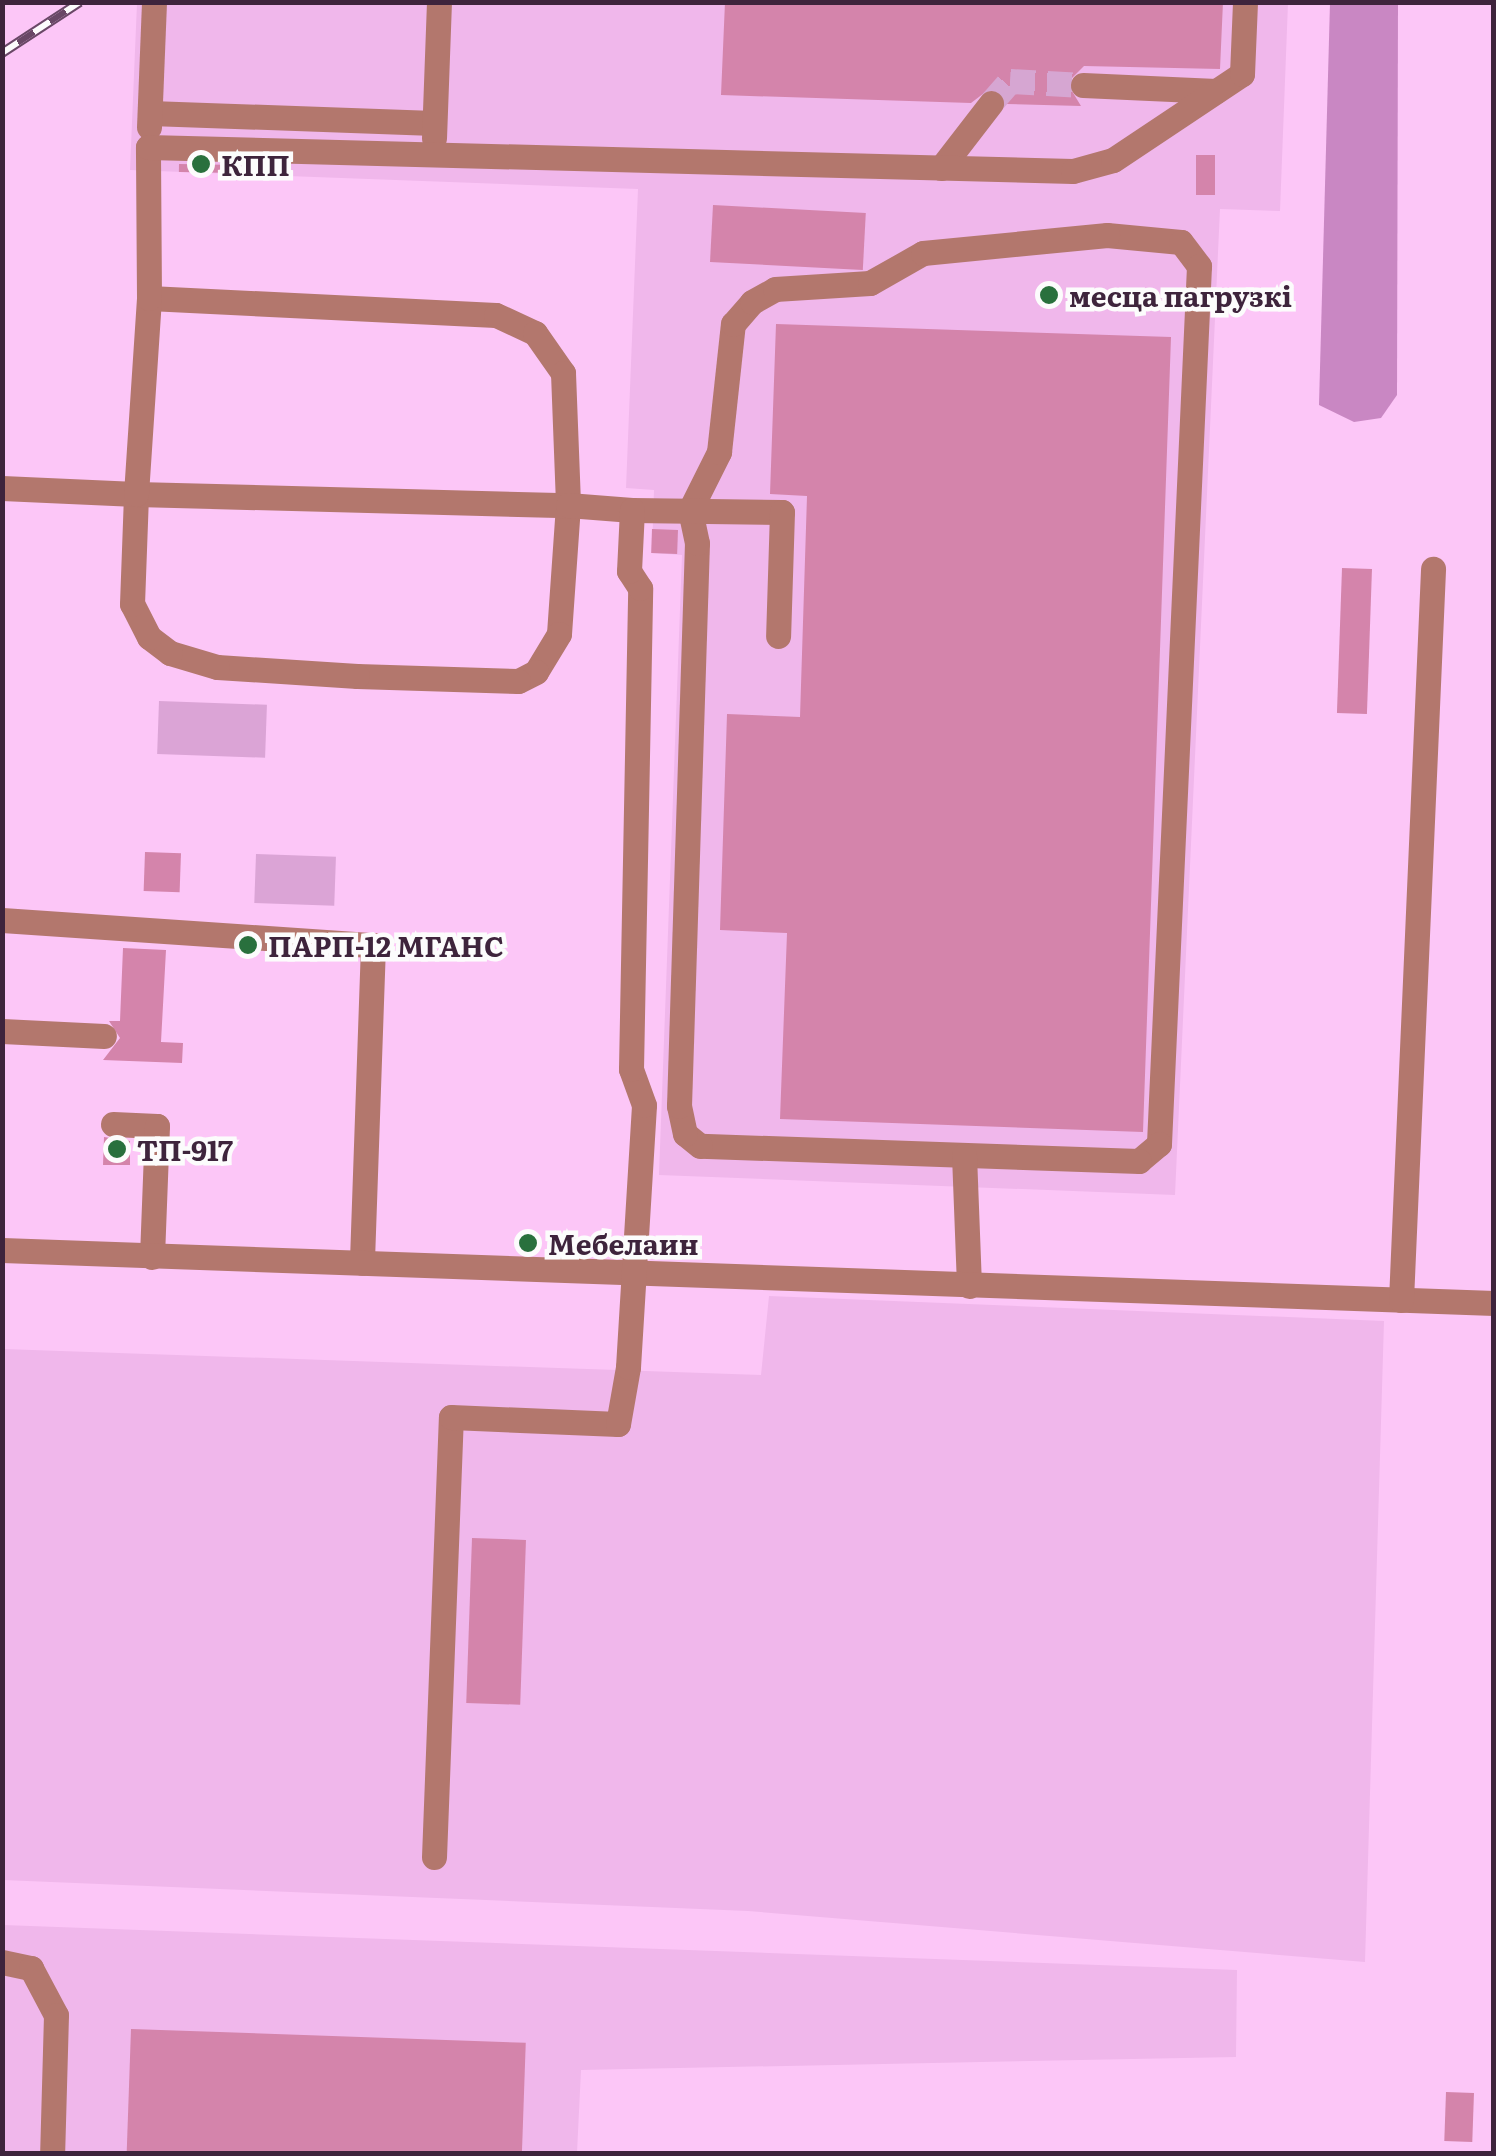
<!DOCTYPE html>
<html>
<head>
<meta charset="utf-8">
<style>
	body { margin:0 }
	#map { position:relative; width:1496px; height:2156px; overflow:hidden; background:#fcc6f7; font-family:Literata,serif }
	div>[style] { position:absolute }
	.built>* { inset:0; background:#f0b7eb }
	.green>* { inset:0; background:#dba4d6; transform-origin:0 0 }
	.forest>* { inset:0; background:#c987c3 }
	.building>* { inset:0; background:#d484ab; transform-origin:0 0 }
	.minor-tunnel>* { height:25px; margin-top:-12.5px; transform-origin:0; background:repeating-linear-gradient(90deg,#d6a6d2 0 25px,transparent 0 37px) }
	.minor>* { height:25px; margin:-12.5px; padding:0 12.5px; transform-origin:12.5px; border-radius:12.5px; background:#b3776d }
	.rail>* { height:10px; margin-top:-5px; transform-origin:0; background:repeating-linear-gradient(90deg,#fcfcfc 0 19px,#694866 0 38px); box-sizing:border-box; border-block:2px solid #694866 }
	.dots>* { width:28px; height:28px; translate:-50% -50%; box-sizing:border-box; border:5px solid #fcfcfc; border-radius:50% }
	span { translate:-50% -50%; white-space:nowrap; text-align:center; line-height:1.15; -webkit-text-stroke:9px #fcfcfc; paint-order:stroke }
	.poi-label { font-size:28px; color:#3e243c; font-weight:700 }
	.left { translate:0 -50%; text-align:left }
	.frame { position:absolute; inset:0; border:5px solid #3e243c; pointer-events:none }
</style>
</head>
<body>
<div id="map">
	<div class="built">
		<i style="clip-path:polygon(137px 3px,1288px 3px,1280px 211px,1220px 209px,1175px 1195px,659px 1175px,682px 555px,652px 553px,654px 490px,626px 488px,638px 189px,130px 170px)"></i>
		<i style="clip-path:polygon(769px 1296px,1384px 1321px,1365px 1962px,748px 1911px,3px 1880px,3px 1349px,761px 1375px)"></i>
		<i style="clip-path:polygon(3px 1925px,1237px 1970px,1236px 2057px,581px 2070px,577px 2153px,3px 2154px)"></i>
	</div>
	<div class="green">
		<i style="left:159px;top:701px;width:108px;height:53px;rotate:2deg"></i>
		<i style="left:256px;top:854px;width:80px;height:49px;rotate:2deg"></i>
	</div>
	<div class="forest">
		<i style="clip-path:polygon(1330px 3px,1398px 3px,1397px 395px,1381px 418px,1354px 422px,1319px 405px)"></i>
	</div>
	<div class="building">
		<i style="clip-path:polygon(725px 2px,1223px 2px,1220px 69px,1084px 66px,1067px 83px,1081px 106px,1007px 104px,992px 87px,971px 103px,721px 95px)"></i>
		<i style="left:1196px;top:155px;width:19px;height:40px"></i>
		<i style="left:179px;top:164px;width:44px;height:8px;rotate:1deg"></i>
		<i style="left:713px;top:205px;width:153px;height:57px;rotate:3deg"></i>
		<i style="clip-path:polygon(776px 324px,1171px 337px,1143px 1132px,780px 1119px,787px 933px,720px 930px,727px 714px,800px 717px,807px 496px,770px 494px)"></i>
		<i style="left:652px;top:529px;width:26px;height:24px;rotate:2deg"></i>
		<i style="left:1342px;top:568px;width:30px;height:145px;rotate:2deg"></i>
		<i style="left:145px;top:852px;width:36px;height:39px;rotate:2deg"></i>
		<i style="clip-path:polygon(123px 948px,166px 950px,161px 1042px,183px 1043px,182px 1063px,103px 1060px,120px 1038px,109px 1021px,120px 1021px)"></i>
		<i style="clip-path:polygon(104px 1137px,130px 1141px,130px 1165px,103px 1165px)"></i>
		<i style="left:472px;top:1538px;width:54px;height:165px;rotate:2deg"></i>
		<i style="left:131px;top:2029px;width:395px;height:125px;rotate:2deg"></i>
		<i style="left:1446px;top:2092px;width:28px;height:49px;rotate:2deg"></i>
	</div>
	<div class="minor-tunnel">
		<i style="left:991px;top:103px;width:29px;rotate:-49deg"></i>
		<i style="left:1010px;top:81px;width:73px;rotate:3.1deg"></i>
	</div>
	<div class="minor">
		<i style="left:1083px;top:85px;width:133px;rotate:2.6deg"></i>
		<i style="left:150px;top:113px;width:284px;rotate:2deg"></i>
		<i style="left:149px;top:127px;width:125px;rotate:-87.7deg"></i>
		<i style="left:434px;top:138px;width:136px;rotate:-87.9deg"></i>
		<i style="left:941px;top:168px;width:82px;rotate:-52.4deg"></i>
		<i style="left:1107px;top:235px;width:74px;rotate:5.4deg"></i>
		<i style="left:1181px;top:242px;width:30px;rotate:53deg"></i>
		<i style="left:1199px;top:266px;width:879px;rotate:92.61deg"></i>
		<i style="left:1159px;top:1144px;width:26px;rotate:140deg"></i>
		<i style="left:1139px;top:1161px;width:439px;rotate:-178deg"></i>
		<i style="left:700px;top:1146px;width:19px;rotate:-141deg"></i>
		<i style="left:685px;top:1134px;width:29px;rotate:-102deg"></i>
		<i style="left:679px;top:1106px;width:563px;rotate:-88.17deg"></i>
		<i style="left:697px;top:543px;width:34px;rotate:-102deg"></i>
		<i style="left:690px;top:510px;width:65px;rotate:-63.4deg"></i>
		<i style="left:719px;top:452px;width:129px;rotate:-83.8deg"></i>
		<i style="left:733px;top:324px;width:29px;rotate:-49deg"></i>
		<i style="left:752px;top:302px;width:26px;rotate:-29deg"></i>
		<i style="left:775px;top:289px;width:95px;rotate:-3.6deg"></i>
		<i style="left:870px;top:283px;width:61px;rotate:-29.5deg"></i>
		<i style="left:923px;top:253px;width:185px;rotate:-5.6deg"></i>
		<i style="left:149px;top:298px;width:347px;rotate:2.8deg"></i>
		<i style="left:496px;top:315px;width:43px;rotate:24.8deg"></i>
		<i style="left:535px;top:333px;width:49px;rotate:55deg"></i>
		<i style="left:563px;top:373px;width:132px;rotate:87.8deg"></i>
		<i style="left:568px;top:505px;width:129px;rotate:94deg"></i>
		<i style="left:559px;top:634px;width:44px;rotate:121.2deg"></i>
		<i style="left:536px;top:672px;width:20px;rotate:153deg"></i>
		<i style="left:518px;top:681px;width:161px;rotate:-178.2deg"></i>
		<i style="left:357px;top:676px;width:140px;rotate:-176.3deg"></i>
		<i style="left:217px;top:667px;width:49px;rotate:-163.4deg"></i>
		<i style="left:170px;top:653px;width:26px;rotate:-143deg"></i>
		<i style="left:149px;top:637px;width:37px;rotate:-117deg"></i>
		<i style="left:132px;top:604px;width:110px;rotate:-87.9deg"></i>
		<i style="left:136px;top:494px;width:432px;rotate:1.5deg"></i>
		<i style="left:568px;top:505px;width:64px;rotate:4.5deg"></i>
		<i style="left:632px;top:510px;width:150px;rotate:0.8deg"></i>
		<i style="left:782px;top:512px;width:124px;rotate:91.8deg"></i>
		<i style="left:2px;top:488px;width:134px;rotate:2.6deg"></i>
		<i style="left:136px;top:494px;width:196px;rotate:-86.2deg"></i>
		<i style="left:149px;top:298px;width:151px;rotate:-90.4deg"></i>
		<i style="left:148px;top:147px;width:925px;rotate:1.49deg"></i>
		<i style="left:1073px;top:171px;width:41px;rotate:-15.4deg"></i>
		<i style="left:1113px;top:160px;width:155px;rotate:-33.7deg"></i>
		<i style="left:1242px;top:74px;width:72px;rotate:-87.6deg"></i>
		<i style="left:2px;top:920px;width:372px;rotate:3.9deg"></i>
		<i style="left:373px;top:945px;width:318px;rotate:92deg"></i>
		<i style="left:2px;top:1031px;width:102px;rotate:2.8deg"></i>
		<i style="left:113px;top:1124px;width:44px;rotate:2.6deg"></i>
		<i style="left:157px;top:1126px;width:131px;rotate:92.2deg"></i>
		<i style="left:964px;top:1155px;width:131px;rotate:87.8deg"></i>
		<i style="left:2px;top:1250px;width:1493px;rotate:2.03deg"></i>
		<i style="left:1401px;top:1300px;width:732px;rotate:-87.49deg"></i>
		<i style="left:434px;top:1857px;width:440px;rotate:-87.8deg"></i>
		<i style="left:451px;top:1417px;width:167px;rotate:2.4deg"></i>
		<i style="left:618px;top:1424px;width:58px;rotate:-80deg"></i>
		<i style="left:628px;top:1367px;width:262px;rotate:-86.5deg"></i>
		<i style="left:644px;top:1105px;width:38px;rotate:-110deg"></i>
		<i style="left:631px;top:1069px;width:481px;rotate:-88.9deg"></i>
		<i style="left:640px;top:588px;width:20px;rotate:-123deg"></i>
		<i style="left:629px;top:571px;width:61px;rotate:-87.2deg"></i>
		<i style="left:2px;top:1962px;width:30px;rotate:12deg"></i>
		<i style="left:31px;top:1968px;width:53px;rotate:62deg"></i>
		<i style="left:56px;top:2015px;width:139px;rotate:91.6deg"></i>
	</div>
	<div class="rail">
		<i style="left:2px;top:53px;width:93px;rotate:-33.2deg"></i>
	</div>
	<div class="dots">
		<i style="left:201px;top:164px;background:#29703d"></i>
		<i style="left:1049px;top:295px;background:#29703d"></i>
		<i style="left:248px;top:945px;background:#29703d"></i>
		<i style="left:117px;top:1149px;background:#29703d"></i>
		<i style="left:528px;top:1243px;background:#29703d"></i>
	</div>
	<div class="poi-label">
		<span class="left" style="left:221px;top:164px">КПП</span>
		<span class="left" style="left:1069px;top:295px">месца пагрузкі</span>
		<span class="left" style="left:268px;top:945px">ПАРП-12 МГАНС</span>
		<span class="left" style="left:137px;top:1149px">ТП-917</span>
		<span class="left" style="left:548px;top:1243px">Мебелаин</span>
	</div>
	<div class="frame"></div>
</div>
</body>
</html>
